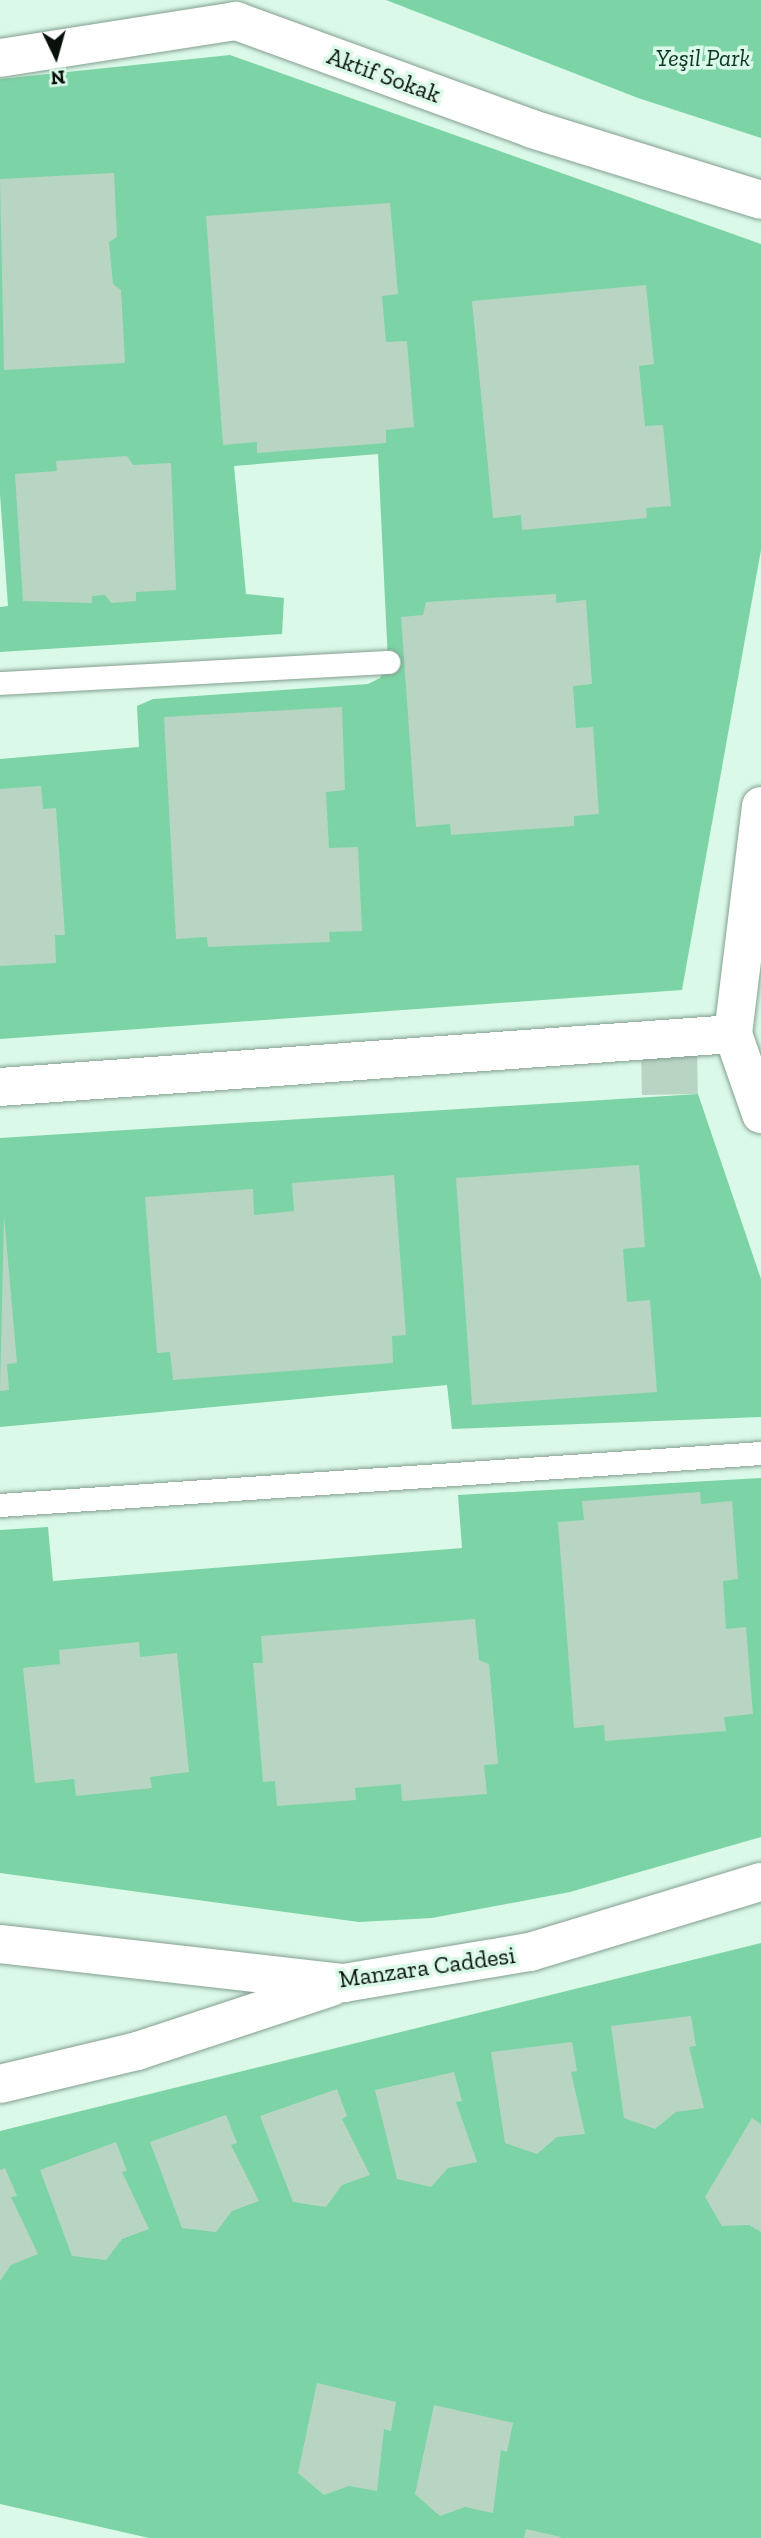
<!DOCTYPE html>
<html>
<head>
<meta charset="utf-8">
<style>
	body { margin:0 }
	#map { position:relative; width:761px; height:2538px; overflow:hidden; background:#dbf9e8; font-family:"Zilla Slab",serif }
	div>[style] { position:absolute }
	.green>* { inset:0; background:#7cd4a6 }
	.building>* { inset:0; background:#b8d5c4; transform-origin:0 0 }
	.roads { filter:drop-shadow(0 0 2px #839e8f) drop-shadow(0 0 2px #839e8f) }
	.lane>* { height:23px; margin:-11.5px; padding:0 11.5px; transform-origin:11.5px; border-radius:11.5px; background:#fff }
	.street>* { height:38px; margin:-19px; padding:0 19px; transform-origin:19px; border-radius:19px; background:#fff }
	span { translate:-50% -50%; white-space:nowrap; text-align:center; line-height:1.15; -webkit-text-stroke:7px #dbf9e8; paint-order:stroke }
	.park-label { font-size:24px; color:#0c3724; font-style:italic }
	.street-label { font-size:24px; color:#07100b }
	.north { position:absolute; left:21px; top:21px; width:70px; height:70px; -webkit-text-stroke:5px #dbf9e8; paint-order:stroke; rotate:175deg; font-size:19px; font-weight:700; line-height:28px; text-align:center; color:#07100b }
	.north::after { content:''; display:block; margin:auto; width:24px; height:32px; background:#07100b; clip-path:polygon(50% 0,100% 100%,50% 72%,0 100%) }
</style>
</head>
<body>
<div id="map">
	<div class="green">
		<i style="clip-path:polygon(386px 0,761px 0,761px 138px,638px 98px)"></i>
		<i style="clip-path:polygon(230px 55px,761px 244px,761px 550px,682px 990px,0 1039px,0 759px,139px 747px,137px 706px,153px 699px,368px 684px,380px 678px,388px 662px,378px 454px,234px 466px,246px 594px,284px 598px,282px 634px,0 652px,0 607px,8px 606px,0 494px,0 79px)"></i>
		<i style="clip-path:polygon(698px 1094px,761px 1279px,761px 1417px,452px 1429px,447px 1385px,0 1427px,0 1138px)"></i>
		<i style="clip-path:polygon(761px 1478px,761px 1837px,570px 1892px,432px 1918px,359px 1922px,0 1873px,0 1530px,48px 1527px,53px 1581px,462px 1548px,458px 1495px)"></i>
		<i style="clip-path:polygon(761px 1943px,761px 2538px,149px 2538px,0 2504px,0 2131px)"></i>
	</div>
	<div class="building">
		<i style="clip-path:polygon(114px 173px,117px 237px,109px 242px,113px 284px,121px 290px,125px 363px,4px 370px,0 179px)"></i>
		<i style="clip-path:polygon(390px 203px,398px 294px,382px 296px,386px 342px,407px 341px,414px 427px,386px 430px,386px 443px,257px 453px,257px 442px,223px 445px,206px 216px)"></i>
		<i style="clip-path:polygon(646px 285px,654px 364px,639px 366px,645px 426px,663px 425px,671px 506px,646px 508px,647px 518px,522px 530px,521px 515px,493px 518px,472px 301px)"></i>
		<i style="clip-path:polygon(127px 456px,133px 465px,171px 463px,176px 590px,136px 592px,136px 601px,111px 603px,105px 595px,92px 596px,92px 603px,23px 601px,15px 474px,57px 471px,56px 461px)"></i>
		<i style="clip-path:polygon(556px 594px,556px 603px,586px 600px,592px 684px,573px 686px,576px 728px,593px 727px,599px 814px,574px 816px,574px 826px,451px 835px,450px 824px,416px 827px,401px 617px,423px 615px,426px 602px)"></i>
		<i style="clip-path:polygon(342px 707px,345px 790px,326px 792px,329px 848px,358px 847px,362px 931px,329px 932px,330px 942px,208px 947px,207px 937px,176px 939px,164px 717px)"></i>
		<i style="clip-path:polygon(41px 786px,43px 809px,56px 808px,65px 935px,55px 935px,56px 963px,0 966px,0 789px)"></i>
		<i style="left:697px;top:1045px;width:49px;height:56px;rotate:89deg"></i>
		<i style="clip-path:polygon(639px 1165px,645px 1247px,623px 1249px,627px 1302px,650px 1300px,657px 1392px,472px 1405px,456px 1178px)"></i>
		<i style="clip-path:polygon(394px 1175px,406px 1335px,392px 1336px,393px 1363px,173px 1380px,170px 1352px,157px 1353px,145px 1197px,253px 1189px,254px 1215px,294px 1211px,292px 1183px)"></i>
		<i style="clip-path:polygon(4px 1215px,17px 1363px,7px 1364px,9px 1390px,0 1391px)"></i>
		<i style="clip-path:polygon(700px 1492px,701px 1504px,732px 1501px,738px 1579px,723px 1581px,726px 1629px,746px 1627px,753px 1714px,724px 1717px,726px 1731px,605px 1741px,604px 1725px,574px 1728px,558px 1522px,584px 1520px,582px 1501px)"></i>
		<i style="clip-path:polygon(475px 1619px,479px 1660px,489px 1664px,498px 1764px,484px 1765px,487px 1794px,402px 1801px,401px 1784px,355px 1788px,356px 1800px,277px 1806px,275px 1781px,263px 1782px,253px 1663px,263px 1663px,261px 1636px)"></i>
		<i style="clip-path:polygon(139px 1642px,140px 1657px,177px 1653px,189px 1772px,150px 1777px,152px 1788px,76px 1796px,74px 1779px,35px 1783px,23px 1668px,60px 1664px,59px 1650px)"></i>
		<i style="clip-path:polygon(691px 2016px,696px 2046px,689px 2047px,704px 2108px,676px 2112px,655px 2129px,624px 2118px,611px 2026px)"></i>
		<i style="clip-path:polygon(572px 2042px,577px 2071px,571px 2072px,585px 2134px,557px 2137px,537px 2154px,505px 2143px,491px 2052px)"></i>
		<i style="clip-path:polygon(454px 2072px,462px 2101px,456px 2102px,477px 2162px,448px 2168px,431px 2187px,397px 2179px,375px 2090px)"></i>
		<i style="clip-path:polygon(337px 2089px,347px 2116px,342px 2119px,370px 2175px,342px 2185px,326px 2207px,293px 2202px,260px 2116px)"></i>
		<i style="clip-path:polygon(226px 2115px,237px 2143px,231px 2145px,259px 2201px,232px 2211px,216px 2232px,182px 2228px,150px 2142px)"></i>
		<i style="clip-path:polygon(752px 2118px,761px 2124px,761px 2232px,749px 2225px,722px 2226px,705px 2197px)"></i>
		<i style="clip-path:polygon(116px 2142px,127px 2171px,122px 2172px,149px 2229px,122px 2239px,106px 2260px,72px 2256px,40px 2170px)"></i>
		<i style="clip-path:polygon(5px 2168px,17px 2196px,11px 2197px,38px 2254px,11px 2265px,0 2281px,0 2170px)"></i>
		<i style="clip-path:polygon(317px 2383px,396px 2402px,391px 2431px,384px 2429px,377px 2491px,349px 2486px,324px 2495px,298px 2473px)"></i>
		<i style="clip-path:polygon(434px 2405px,513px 2423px,507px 2452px,501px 2450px,493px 2513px,465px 2507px,440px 2516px,415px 2494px)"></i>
		<i style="clip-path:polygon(526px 2529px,561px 2537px,561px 2538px,524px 2538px)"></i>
	</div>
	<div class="roads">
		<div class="lane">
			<i style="left:0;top:683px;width:389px;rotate:-3.1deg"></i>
			<i style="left:0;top:1505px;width:763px;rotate:-3.91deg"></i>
		</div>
		<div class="street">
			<i style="left:0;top:58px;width:239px;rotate:-8.9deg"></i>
			<i style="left:236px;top:21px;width:315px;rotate:20deg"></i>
			<i style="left:532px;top:129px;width:240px;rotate:17.2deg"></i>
			<i style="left:761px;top:806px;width:230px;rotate:97deg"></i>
			<i style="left:733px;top:1034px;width:85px;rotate:70.7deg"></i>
			<i style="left:0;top:1087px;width:735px;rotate:-4.14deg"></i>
			<i style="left:0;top:1944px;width:346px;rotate:6.5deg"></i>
			<i style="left:344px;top:1983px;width:189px;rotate:-9.5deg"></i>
			<i style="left:530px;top:1952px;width:241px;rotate:-16.9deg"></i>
			<i style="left:0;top:2084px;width:141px;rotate:-13.5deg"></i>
			<i style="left:137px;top:2051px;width:205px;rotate:-18.2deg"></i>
		</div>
	</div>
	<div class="park-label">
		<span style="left:703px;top:58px">Yeşil Park</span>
	</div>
	<div class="street-label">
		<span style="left:384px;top:75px;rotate:20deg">Aktif Sokak</span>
		<span style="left:427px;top:1967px;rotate:-8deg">Manzara Caddesi</span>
	</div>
	<div class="north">N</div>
</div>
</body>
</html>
